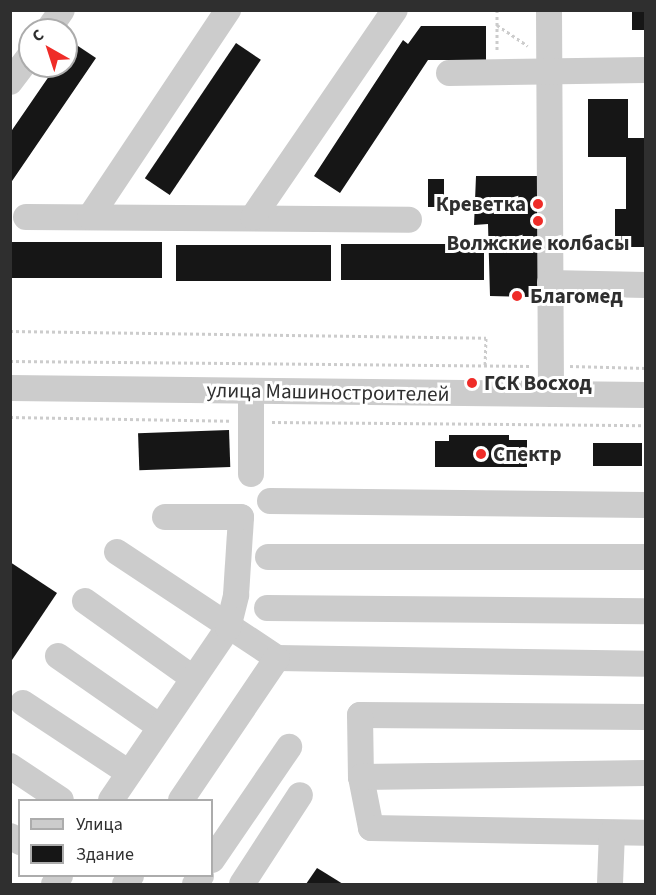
<!DOCTYPE html>
<html>
<head>
<meta charset="utf-8">
<style>
	body { margin:0 }
	#map { position:relative; width:656px; height:895px; overflow:hidden; background:#fff; font-family:"Source Sans 3",sans-serif }
	div>[style] { position:absolute }
	.building>* { inset:0; background:#161616; transform-origin:0 0 }
	.path>* { height:3px; margin-top:-1.5px; transform-origin:0; background:repeating-linear-gradient(90deg,#ccc 0 3px,transparent 0 6px) }
	.minor>* { height:26px; margin:-13px; padding:0 13px; transform-origin:13px; border-radius:13px; background:#ccc }
	.dots>* { width:16px; height:16px; translate:-50% -50%; box-sizing:border-box; border:3px solid #fff; border-radius:50% }
	span { translate:-50% -50%; white-space:nowrap; text-align:center; line-height:1.15; -webkit-text-stroke:6px #fff; paint-order:stroke }
	.poi-label { font-size:21px; color:#2f2f2f; font-weight:700 }
	.right { translate:-100% -50%; text-align:right }
	.left { translate:0 -50%; text-align:left }
	.street-label { font-size:21px; color:#2f2f2f }
	.frame { position:absolute; inset:0; border:12px solid #2f2f2f; pointer-events:none }
	.legend { position:absolute; left:18px; top:799px; width:195px; height:78px; box-sizing:border-box; background:#fff; border:2px solid #acacac; margin:0; padding:8px 10px; list-style:none; font-size:18px; color:#2f2f2f }
	.legend li { display:flex; align-items:center; gap:12px; height:30px }
	.legend b { width:30px; border:2px solid #acacac }
	.north { position:absolute; left:18px; top:18px; width:60px; height:60px; box-sizing:border-box; background:#fff; border:2px solid #acacac; border-radius:50%; rotate:321deg; font-size:16px; font-weight:700; line-height:24px; text-align:center; color:#2f2f2f }
	.north::after { content:''; display:block; margin:auto; width:21px; height:27px; background:#ef2c28; clip-path:polygon(50% 0,100% 100%,50% 72%,0 100%) }
</style>
</head>
<body>
<div id="map">
	<div class="building">
		<i style="left:632px;top:10px;width:14px;height:20px"></i>
		<i style="clip-path:polygon(421px 26px,486px 26px,486px 60px,428px 60px,340px 193px,314px 176px,403px 40px,408px 44px)"></i>
		<i style="clip-path:polygon(72px 42px,96px 58px,10px 184px,10px 133px,56px 66px,66px 66px,66px 51px)"></i>
		<i style="left:236px;top:43px;width:30px;height:163px;rotate:34deg"></i>
		<i style="clip-path:polygon(588px 99px,628px 99px,628px 138px,646px 138px,646px 247px,615px 247px,615px 209px,626px 209px,626px 157px,588px 157px)"></i>
		<i style="clip-path:polygon(476px 176px,537px 176px,539px 290px,530px 297px,490px 296px,488px 224px,474px 225px)"></i>
		<i style="left:428px;top:179px;width:16px;height:28px"></i>
		<i style="left:12px;top:242px;width:150px;height:36px"></i>
		<i style="left:484px;top:244px;width:36px;height:143px;rotate:90deg"></i>
		<i style="left:176px;top:245px;width:155px;height:36px"></i>
		<i style="left:229px;top:430px;width:37px;height:91px;rotate:88deg"></i>
		<i style="clip-path:polygon(449px 435px,509px 435px,509px 440px,527px 440px,527px 467px,435px 467px,435px 441px,449px 441px)"></i>
		<i style="left:593px;top:443px;width:49px;height:23px"></i>
		<i style="clip-path:polygon(10px 562px,57px 593px,10px 663px)"></i>
		<i style="clip-path:polygon(317px 868px,322px 871px,343px 884px,306px 884px)"></i>
	</div>
	<div class="path">
		<i style="left:497px;top:10px;width:42px;rotate:90deg"></i>
		<i style="left:497px;top:25px;width:37px;rotate:34deg"></i>
		<i style="left:10px;top:331px;width:476px;rotate:0.8deg"></i>
		<i style="left:486px;top:338px;width:27px;rotate:92deg"></i>
		<i style="left:10px;top:361px;width:521px;rotate:0.55deg"></i>
		<i style="left:570px;top:366px;width:76px;rotate:1.5deg"></i>
		<i style="left:10px;top:417px;width:220px;rotate:1deg"></i>
		<i style="left:272px;top:422px;width:374px;rotate:0.5deg"></i>
	</div>
	<div class="minor">
		<i style="left:549px;top:10px;width:384px;rotate:89.7deg"></i>
		<i style="left:48px;top:30px;width:24px;rotate:-55deg"></i>
		<i style="left:449px;top:73px;width:197px;rotate:-0.9deg"></i>
		<i style="left:10px;top:82px;width:34px;rotate:-53deg"></i>
		<i style="left:26px;top:217px;width:383px;rotate:0.4deg"></i>
		<i style="left:90px;top:217px;width:249px;rotate:-56.3deg"></i>
		<i style="left:253px;top:217px;width:251px;rotate:-55.6deg"></i>
		<i style="left:550px;top:283px;width:96px;rotate:1.2deg"></i>
		<i style="left:10px;top:388px;width:636px;rotate:0.63deg"></i>
		<i style="left:251px;top:474px;width:83px;rotate:-90deg"></i>
		<i style="left:270px;top:501px;width:376px;rotate:0.6deg"></i>
		<i style="left:117px;top:552px;width:192px;rotate:33.5deg"></i>
		<i style="left:277px;top:658px;width:369px;rotate:0.9deg"></i>
		<i style="left:268px;top:557px;width:378px"></i>
		<i style="left:85px;top:601px;width:133px;rotate:35.5deg"></i>
		<i style="left:267px;top:608px;width:379px;rotate:0.5deg"></i>
		<i style="left:58px;top:656px;width:124px;rotate:34.8deg"></i>
		<i style="left:23px;top:703px;width:127px;rotate:33.4deg"></i>
		<i style="left:646px;top:717px;width:286px;rotate:-179.6deg"></i>
		<i style="left:360px;top:715px;width:62px;rotate:89.1deg"></i>
		<i style="left:361px;top:777px;width:52px;rotate:78.9deg"></i>
		<i style="left:371px;top:828px;width:275px;rotate:1deg"></i>
		<i style="left:10px;top:766px;width:61px;rotate:33.7deg"></i>
		<i style="left:361px;top:777px;width:285px;rotate:-0.8deg"></i>
		<i style="left:111px;top:800px;width:208px;rotate:-55.8deg"></i>
		<i style="left:228px;top:628px;width:34px;rotate:-76deg"></i>
		<i style="left:236px;top:595px;width:78px;rotate:-86.3deg"></i>
		<i style="left:241px;top:517px;width:76px;rotate:180deg"></i>
		<i style="left:181px;top:800px;width:171px;rotate:-55.9deg"></i>
		<i style="left:10px;top:836px;width:12px;rotate:31deg"></i>
		<i style="left:212px;top:860px;width:137px;rotate:-55.7deg"></i>
		<i style="left:54px;top:884px;width:10px;rotate:-53deg"></i>
		<i style="left:125px;top:884px;width:10px;rotate:-53deg"></i>
		<i style="left:195px;top:884px;width:10px;rotate:-53deg"></i>
		<i style="left:242px;top:884px;width:106px;rotate:-56.9deg"></i>
		<i style="left:610px;top:884px;width:51px;rotate:-87.8deg"></i>
	</div>
	<div class="dots">
		<i style="left:538px;top:204px;background:#ef2c28"></i>
		<i style="left:538px;top:221px;background:#ef2c28"></i>
		<i style="left:517px;top:296px;background:#ef2c28"></i>
		<i style="left:472px;top:383px;background:#ef2c28"></i>
		<i style="left:481px;top:454px;background:#ef2c28"></i>
	</div>
	<div class="poi-label">
		<span class="right" style="left:526px;top:204px">Креветка</span>
		<span style="left:538px;top:243px">Волжские колбасы</span>
		<span class="left" style="left:530px;top:296px">Благомед</span>
		<span class="left" style="left:484px;top:383px">ГСК Восход</span>
		<span class="left" style="left:493px;top:454px">Спектр</span>
	</div>
	<div class="street-label">
		<span style="left:328px;top:392px;rotate:1deg">улица Машиностроителей</span>
	</div>
	<div class="frame"></div>
	<ul class="legend">
	<li><b style="height:8px;background:#ccc"></b>Улица</li>
	<li><b style="height:16px;background:#161616"></b>Здание</li>
	</ul>
	<div class="north">С</div>
</div>
</body>
</html>
